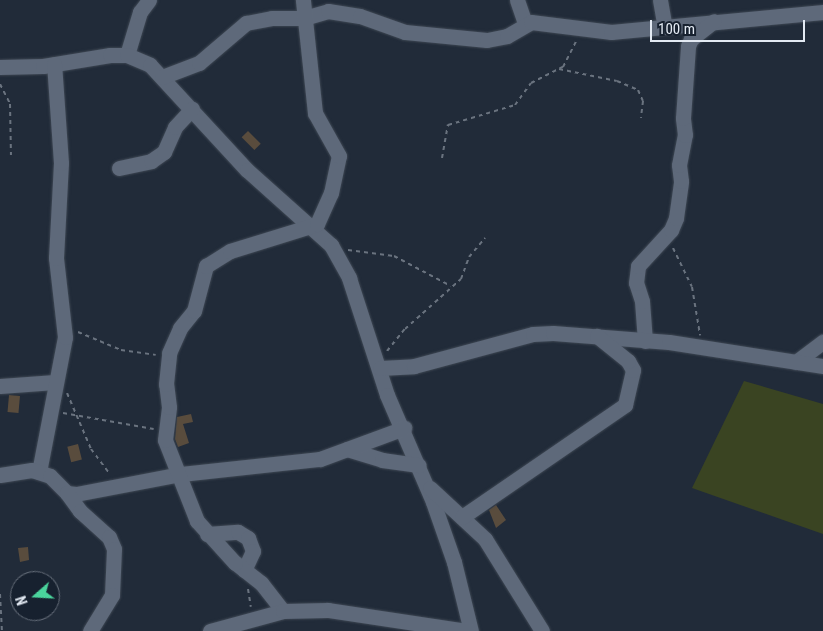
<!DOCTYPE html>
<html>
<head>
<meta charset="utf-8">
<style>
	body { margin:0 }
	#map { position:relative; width:823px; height:631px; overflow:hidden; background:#212b39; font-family:"Roboto Condensed",sans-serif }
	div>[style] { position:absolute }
	.green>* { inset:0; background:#3a4422 }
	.building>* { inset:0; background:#594c3d; transform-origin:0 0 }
	.path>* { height:2px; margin-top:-1px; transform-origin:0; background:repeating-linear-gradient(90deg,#6a737f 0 4px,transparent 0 8px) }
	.roads { filter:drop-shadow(0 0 1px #3e4753) drop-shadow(0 0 1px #3e4753) }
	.minor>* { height:15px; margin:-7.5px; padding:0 7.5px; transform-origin:7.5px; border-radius:7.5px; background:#5e697a }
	span { translate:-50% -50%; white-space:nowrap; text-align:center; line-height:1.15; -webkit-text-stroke:4px #17212f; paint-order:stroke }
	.north { position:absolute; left:10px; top:571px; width:50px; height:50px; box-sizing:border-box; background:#17212f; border:1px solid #69717d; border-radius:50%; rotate:251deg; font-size:14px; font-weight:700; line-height:20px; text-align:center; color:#e3eaf3 }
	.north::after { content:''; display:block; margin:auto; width:18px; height:22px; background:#4ad49c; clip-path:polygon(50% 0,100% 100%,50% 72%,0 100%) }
	.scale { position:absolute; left:650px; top:20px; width:155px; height:22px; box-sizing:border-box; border:2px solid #e3eaf3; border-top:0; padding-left:6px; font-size:15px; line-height:18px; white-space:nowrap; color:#e3eaf3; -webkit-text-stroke:4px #17212f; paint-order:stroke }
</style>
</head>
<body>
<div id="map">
	<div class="green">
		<i style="clip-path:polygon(744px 381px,823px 404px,823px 534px,692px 488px)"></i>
	</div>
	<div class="building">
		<i style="left:248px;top:131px;width:18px;height:9px;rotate:45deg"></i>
		<i style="left:9px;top:395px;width:11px;height:17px;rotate:5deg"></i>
		<i style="clip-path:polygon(191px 414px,193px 422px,183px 424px,189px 443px,178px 447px,175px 439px,177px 417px)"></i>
		<i style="left:78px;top:444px;width:16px;height:11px;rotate:76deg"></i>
		<i style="clip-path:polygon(496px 505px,506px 520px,496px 528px,489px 510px)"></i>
		<i style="clip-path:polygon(28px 547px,29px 560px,20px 562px,18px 548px)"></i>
	</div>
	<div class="path">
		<i style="left:559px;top:69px;width:59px;rotate:11.7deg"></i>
		<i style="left:617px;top:81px;width:23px;rotate:23deg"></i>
		<i style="left:638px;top:90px;width:12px;rotate:66deg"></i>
		<i style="left:643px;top:101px;width:17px;rotate:97deg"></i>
		<i style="left:0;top:84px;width:22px;rotate:63deg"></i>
		<i style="left:10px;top:104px;width:51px;rotate:88.9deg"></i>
		<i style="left:442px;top:158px;width:34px;rotate:-80deg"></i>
		<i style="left:448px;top:125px;width:70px;rotate:-16.6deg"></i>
		<i style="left:515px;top:105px;width:27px;rotate:-54deg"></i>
		<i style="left:531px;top:83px;width:36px;rotate:-27deg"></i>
		<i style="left:563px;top:67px;width:31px;rotate:-63deg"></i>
		<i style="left:673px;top:248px;width:43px;rotate:64deg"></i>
		<i style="left:692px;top:287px;width:49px;rotate:80.5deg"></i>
		<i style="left:348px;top:250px;width:46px;rotate:7.4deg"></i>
		<i style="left:394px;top:256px;width:64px;rotate:27.8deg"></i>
		<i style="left:78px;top:332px;width:47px;rotate:22.7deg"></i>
		<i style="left:121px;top:350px;width:35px;rotate:8deg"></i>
		<i style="left:387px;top:351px;width:28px;rotate:-51deg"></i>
		<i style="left:405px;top:329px;width:75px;rotate:-41.8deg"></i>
		<i style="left:461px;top:279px;width:23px;rotate:-70deg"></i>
		<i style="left:469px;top:257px;width:25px;rotate:-50deg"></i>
		<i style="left:67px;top:393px;width:61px;rotate:66.8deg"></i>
		<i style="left:91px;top:449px;width:31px;rotate:53deg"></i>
		<i style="left:63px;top:413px;width:92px;rotate:10deg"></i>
		<i style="left:248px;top:589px;width:18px;rotate:81deg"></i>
		<i style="left:0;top:594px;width:37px;rotate:87deg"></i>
	</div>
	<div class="roads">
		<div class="minor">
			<i style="left:517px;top:0;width:24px;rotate:71deg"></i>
			<i style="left:660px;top:0;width:27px;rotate:80deg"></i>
			<i style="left:127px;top:55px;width:45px;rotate:-73.2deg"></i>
			<i style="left:140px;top:12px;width:15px;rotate:-53deg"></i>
			<i style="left:0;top:67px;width:43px;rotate:-1.3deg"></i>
			<i style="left:43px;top:66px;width:68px;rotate:-9.3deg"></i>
			<i style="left:110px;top:55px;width:17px"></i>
			<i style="left:127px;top:55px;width:25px;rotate:23deg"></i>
			<i style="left:150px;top:65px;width:143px;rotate:47.3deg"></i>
			<i style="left:247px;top:170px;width:113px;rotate:41.8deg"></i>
			<i style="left:331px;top:245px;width:38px;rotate:61deg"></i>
			<i style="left:349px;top:278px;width:123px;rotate:72deg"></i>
			<i style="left:387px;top:395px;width:116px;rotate:66.7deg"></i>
			<i style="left:433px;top:502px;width:64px;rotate:70.7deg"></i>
			<i style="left:454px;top:562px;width:71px;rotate:76.2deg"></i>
			<i style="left:162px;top:77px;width:40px;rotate:-21deg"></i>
			<i style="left:199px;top:63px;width:62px;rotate:-40.4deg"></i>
			<i style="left:246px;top:23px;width:26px;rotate:-11deg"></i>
			<i style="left:272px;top:18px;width:32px"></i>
			<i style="left:304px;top:18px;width:25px;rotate:-16deg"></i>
			<i style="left:328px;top:11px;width:32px;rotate:9deg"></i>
			<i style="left:360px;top:16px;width:48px;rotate:19.6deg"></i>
			<i style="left:405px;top:32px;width:82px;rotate:5.6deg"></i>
			<i style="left:487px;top:40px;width:20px;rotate:-11deg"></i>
			<i style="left:507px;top:36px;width:28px;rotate:-30deg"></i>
			<i style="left:531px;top:22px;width:81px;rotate:7.1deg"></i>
			<i style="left:611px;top:32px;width:213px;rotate:-5.4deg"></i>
			<i style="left:119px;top:168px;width:33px;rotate:-12deg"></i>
			<i style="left:151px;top:161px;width:16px;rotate:-35deg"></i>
			<i style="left:164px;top:152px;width:27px;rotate:-66deg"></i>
			<i style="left:175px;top:127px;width:25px;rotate:-47deg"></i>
			<i style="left:645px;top:341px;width:40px;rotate:-94.3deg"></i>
			<i style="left:642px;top:301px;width:19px;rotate:-108deg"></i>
			<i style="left:636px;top:283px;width:17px;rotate:-83deg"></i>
			<i style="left:638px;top:266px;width:49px;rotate:-47.5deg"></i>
			<i style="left:671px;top:230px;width:13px;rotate:-67deg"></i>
			<i style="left:676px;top:218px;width:37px;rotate:-82deg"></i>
			<i style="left:681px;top:181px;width:16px;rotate:-97deg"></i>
			<i style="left:679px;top:165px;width:31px;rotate:-79deg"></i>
			<i style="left:685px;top:135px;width:17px;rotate:-97deg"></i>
			<i style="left:683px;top:118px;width:72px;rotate:-86deg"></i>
			<i style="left:688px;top:46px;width:8px;rotate:-67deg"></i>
			<i style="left:691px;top:39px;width:29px;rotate:-38deg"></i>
			<i style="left:796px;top:362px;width:34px;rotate:-37deg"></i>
			<i style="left:380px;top:368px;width:34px;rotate:-3deg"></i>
			<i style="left:414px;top:366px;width:123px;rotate:-15.1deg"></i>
			<i style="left:533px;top:334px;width:20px;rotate:-3deg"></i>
			<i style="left:553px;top:333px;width:116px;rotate:4.4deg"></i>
			<i style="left:669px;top:342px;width:156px;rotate:8.9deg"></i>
			<i style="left:0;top:386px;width:55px;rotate:-4.2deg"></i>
			<i style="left:347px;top:449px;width:37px;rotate:17deg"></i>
			<i style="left:382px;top:460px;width:37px;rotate:8deg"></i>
			<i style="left:39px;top:472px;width:137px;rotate:-79.1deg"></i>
			<i style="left:65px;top:337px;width:80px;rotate:-96.5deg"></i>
			<i style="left:56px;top:258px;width:95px;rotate:-87deg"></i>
			<i style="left:61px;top:163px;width:99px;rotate:-94deg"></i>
			<i style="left:0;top:475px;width:32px;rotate:-9deg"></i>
			<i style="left:32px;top:470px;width:19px;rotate:18deg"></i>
			<i style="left:50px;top:476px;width:24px;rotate:45deg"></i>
			<i style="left:67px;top:493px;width:9px;rotate:6deg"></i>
			<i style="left:76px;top:494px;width:107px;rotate:-10.8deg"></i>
			<i style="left:181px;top:474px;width:140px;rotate:-6.2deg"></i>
			<i style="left:320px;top:459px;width:90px;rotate:-20.3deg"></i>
			<i style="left:430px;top:488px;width:75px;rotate:42.8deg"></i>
			<i style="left:485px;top:539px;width:108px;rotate:58.2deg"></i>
			<i style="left:67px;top:493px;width:22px;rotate:54deg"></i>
			<i style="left:80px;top:511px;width:39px;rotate:42deg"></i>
			<i style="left:109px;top:537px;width:13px;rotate:67deg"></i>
			<i style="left:114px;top:549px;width:46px;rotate:92.5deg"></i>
			<i style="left:112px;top:595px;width:42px;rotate:121.4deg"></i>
			<i style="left:462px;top:517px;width:198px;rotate:-34.5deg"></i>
			<i style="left:625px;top:405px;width:36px;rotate:-77deg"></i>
			<i style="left:633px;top:370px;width:10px;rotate:-119deg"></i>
			<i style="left:628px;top:361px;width:40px;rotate:-141deg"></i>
			<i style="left:207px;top:534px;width:31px;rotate:-4deg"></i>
			<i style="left:238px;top:532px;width:12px;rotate:31deg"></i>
			<i style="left:248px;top:538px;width:14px;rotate:69deg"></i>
			<i style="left:253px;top:551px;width:21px;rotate:115deg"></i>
			<i style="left:283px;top:611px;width:36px;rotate:-128deg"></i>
			<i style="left:261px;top:583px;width:33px;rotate:-142deg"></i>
			<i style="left:235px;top:563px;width:57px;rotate:-132.1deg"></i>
			<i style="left:197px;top:521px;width:87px;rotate:-111.6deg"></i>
			<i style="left:165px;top:440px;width:33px;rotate:-83deg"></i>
			<i style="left:169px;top:407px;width:23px;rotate:-97deg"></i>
			<i style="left:166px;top:384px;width:31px;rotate:-84deg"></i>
			<i style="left:169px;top:353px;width:27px;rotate:-66deg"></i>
			<i style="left:180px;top:328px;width:22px;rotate:-51deg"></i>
			<i style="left:194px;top:311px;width:47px;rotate:-75.1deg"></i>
			<i style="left:206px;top:266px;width:28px;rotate:-32deg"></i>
			<i style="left:230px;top:251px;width:91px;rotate:-17.2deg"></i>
			<i style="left:317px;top:224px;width:34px;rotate:-66deg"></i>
			<i style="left:331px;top:193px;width:38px;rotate:-78deg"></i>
			<i style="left:339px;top:156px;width:49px;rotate:-119.2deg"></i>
			<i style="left:315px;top:113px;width:114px;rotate:-96.1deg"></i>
			<i style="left:210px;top:631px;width:76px;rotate:-15.3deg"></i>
			<i style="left:283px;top:611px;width:45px;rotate:-1.3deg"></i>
			<i style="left:328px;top:610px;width:141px;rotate:8.6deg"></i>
		</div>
	</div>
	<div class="north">N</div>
	<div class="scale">100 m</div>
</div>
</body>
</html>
